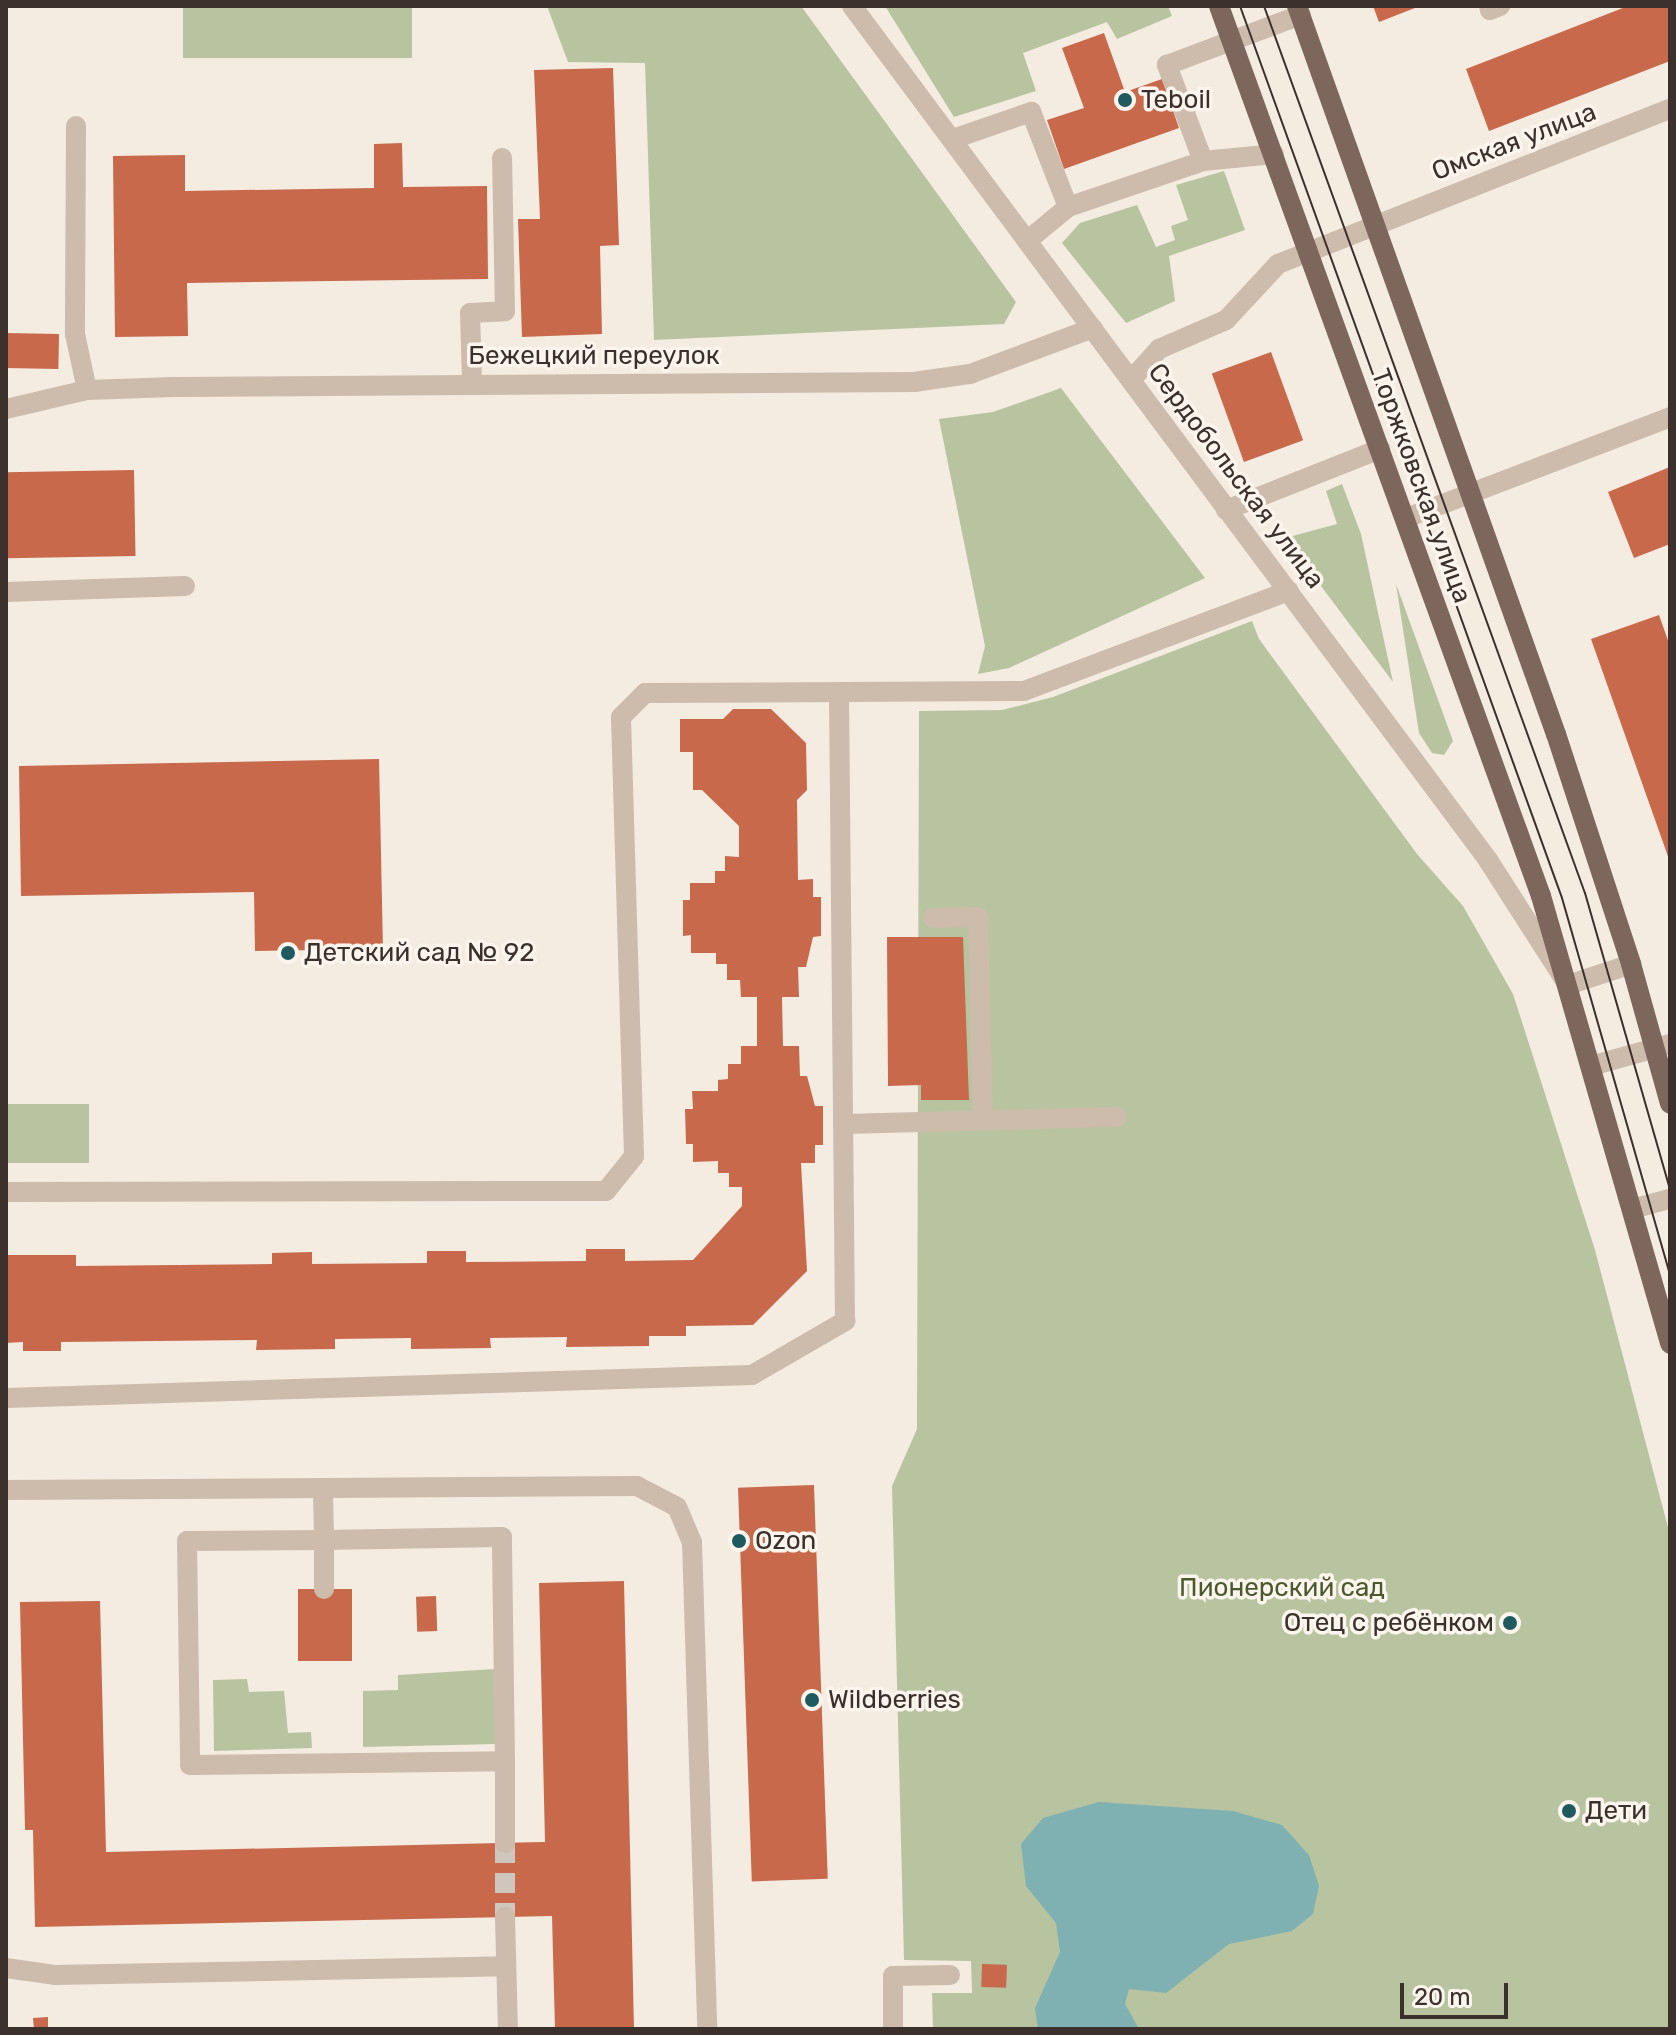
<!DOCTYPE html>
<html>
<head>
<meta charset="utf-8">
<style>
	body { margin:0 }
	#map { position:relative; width:1676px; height:2035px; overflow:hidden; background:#f4ebe1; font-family:Rubik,sans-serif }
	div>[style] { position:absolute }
	.green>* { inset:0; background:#b8c4a0; transform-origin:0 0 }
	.water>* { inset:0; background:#7fb0b2 }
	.building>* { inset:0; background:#c8694b; transform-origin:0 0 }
	.minor-tunnel>* { height:20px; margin-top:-10px; transform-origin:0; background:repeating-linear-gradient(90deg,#cfc6bd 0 20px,transparent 0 30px) }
	.minor>* { height:20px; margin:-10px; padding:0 10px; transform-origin:10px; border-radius:10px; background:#cdbbac }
	.major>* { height:20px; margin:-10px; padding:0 10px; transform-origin:10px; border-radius:10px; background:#7d675c }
	.tram>* { height:2px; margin:-1px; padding:0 1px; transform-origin:1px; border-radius:1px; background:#3b302b }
	.dots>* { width:22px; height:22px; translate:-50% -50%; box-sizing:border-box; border:4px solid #fbf5ee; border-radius:50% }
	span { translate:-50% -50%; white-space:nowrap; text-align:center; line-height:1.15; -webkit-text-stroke:7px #fbf5ee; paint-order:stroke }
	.poi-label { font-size:26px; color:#3b302b }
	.left { translate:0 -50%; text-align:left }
	.right { translate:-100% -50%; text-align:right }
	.street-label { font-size:26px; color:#3b302b }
	.park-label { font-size:26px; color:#4a5a2e }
	.frame { position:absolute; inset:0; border:8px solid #3b302b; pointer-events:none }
	.scale { position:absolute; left:1400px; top:1983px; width:108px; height:36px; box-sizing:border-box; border:4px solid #3b302b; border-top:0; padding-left:10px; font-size:24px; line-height:28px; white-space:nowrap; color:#3b302b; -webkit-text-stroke:6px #fbf5ee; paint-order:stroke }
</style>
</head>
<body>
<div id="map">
	<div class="green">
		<i style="left:183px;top:6px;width:229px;height:52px"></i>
		<i style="clip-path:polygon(547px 6px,801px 6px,1016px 302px,1004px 324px,654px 340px,645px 63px,568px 62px)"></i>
		<i style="clip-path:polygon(885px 6px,1168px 6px,1172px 16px,1117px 39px,1107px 22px,1023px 53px,1036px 91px,954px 117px)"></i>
		<i style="clip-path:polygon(1224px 171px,1245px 230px,1169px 256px,1175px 301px,1126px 323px,1062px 243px,1080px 223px,1137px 205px,1156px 247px,1175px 240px,1171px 226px,1188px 220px,1176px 185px)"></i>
		<i style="clip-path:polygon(1061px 388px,1205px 578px,1009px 668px,978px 674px,985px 646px,939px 419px,993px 412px)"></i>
		<i style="clip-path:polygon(1342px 484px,1361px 534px,1393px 682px,1285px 538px,1337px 524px,1326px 491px)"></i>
		<i style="clip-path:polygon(1396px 584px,1453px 741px,1444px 755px,1432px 753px,1419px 733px)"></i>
		<i style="clip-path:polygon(1252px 621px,1259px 639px,1417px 854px,1463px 906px,1513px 994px,1595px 1250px,1670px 1535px,1670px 2029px,933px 2029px,932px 1993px,972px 1993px,971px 1961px,904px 1960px,892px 1486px,917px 1429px,919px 711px,1002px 710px,1053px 697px)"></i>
		<i style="left:6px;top:1104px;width:83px;height:59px"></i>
		<i style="clip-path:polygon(495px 1669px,497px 1744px,363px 1747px,363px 1691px,398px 1690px,398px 1675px)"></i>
		<i style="clip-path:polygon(247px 1679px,249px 1692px,284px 1691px,288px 1733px,311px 1732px,312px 1748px,214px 1751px,213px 1680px)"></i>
	</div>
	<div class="water">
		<i style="clip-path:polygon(1099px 1802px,1233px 1811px,1282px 1825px,1309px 1855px,1319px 1886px,1313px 1914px,1292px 1931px,1229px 1944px,1166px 1993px,1129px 1989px,1125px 2004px,1139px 2029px,1038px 2029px,1035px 2008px,1060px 1952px,1056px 1923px,1026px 1886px,1021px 1844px,1043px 1818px)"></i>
	</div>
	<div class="building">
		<i style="clip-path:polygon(1373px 6px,1420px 6px,1379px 22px)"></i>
		<i style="clip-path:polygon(1628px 6px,1670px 6px,1670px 61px,1489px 131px,1466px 69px)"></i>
		<i style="clip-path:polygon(1104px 33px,1125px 92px,1162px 79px,1179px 128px,1064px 169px,1047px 120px,1084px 108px,1062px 48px)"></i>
		<i style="clip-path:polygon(613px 68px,619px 245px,600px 246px,602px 334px,522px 337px,518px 219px,540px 219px,534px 70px)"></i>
		<i style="clip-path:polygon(402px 143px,403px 187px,487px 186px,488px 279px,187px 283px,188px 336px,115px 337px,113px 156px,185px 155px,185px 191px,374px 188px,374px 144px)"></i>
		<i style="left:6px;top:333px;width:53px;height:35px;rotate:1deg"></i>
		<i style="left:1271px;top:352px;width:94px;height:63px;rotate:70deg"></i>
		<i style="clip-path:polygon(1670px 467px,1670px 544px,1634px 558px,1608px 492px)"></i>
		<i style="left:134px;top:470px;width:86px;height:128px;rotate:89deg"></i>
		<i style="clip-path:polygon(1659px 615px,1670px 646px,1670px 862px,1591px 639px)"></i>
		<i style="clip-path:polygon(733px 709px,771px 709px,806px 743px,807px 790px,797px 800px,798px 880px,813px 879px,813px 897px,821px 897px,821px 936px,813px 937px,806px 967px,798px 967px,799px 997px,782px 997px,783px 1046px,799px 1046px,800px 1076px,807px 1076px,815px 1106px,823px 1106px,823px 1145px,815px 1145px,815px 1163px,801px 1163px,807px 1271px,753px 1325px,686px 1326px,686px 1336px,649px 1336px,649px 1346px,566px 1347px,567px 1337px,490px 1338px,491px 1348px,411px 1349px,411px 1338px,335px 1339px,335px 1349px,256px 1350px,257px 1340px,61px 1342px,61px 1351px,23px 1351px,23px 1342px,6px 1343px,6px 1255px,76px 1255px,76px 1266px,272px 1264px,272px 1253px,312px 1252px,312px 1264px,427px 1263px,427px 1251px,466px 1251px,466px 1262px,586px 1261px,586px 1249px,625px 1249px,625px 1261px,693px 1260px,742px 1206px,742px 1187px,729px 1187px,729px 1173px,718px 1173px,718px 1161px,693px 1162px,693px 1144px,686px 1144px,685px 1109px,693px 1109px,692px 1091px,718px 1091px,718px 1080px,728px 1079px,728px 1064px,741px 1064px,741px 1046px,757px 1046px,757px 997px,741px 997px,740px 980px,727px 980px,727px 964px,716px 964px,716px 953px,691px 953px,691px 935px,683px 936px,683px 900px,690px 900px,690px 883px,715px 883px,715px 871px,725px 871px,725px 856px,739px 857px,739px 826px,702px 790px,693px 790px,693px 752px,680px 752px,680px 719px,723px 719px)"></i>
		<i style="clip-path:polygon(379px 759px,383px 949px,255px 951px,254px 892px,21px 896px,19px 766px)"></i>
		<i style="clip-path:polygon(887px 937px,963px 937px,969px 1100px,921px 1100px,921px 1085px,888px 1086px)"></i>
		<i style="left:814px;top:1485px;width:394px;height:76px;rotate:88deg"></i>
		<i style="clip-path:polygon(624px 1581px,634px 2029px,555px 2029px,552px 1916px,35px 1927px,33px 1830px,25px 1830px,20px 1602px,100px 1601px,106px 1852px,545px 1842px,539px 1583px)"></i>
		<i style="left:298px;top:1589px;width:54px;height:72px"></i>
		<i style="left:436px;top:1596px;width:35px;height:20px;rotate:88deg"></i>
		<i style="left:982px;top:1964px;width:25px;height:23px;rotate:2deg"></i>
		<i style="clip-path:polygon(48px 2017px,48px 2029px,34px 2029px,33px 2018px)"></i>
	</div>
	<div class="minor-tunnel">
		<i style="left:505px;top:1843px;width:74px;rotate:90deg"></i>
	</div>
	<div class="minor">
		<i style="left:852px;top:6px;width:1065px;rotate:53.32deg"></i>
		<i style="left:1488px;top:860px;width:148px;rotate:57.4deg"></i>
		<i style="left:1568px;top:985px;width:66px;rotate:-18.4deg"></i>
		<i style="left:1489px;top:6px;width:4px;rotate:76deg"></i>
		<i style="left:1490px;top:10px;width:11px;rotate:-22deg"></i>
		<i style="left:76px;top:126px;width:208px;rotate:90.3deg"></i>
		<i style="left:75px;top:334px;width:57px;rotate:77.9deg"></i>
		<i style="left:953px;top:139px;width:83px;rotate:-19.1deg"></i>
		<i style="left:1031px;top:112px;width:102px;rotate:68.7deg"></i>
		<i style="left:1068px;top:207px;width:53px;rotate:140.3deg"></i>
		<i style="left:1274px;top:154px;width:71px;rotate:174.4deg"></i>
		<i style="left:1203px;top:161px;width:103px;rotate:-110.6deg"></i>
		<i style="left:1167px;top:65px;width:143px;rotate:-20.5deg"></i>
		<i style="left:1068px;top:207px;width:143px;rotate:-18.8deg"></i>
		<i style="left:1131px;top:380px;width:42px;rotate:-47.9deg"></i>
		<i style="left:1159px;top:349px;width:73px;rotate:-23.4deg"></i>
		<i style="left:1226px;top:320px;width:76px;rotate:-47.1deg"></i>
		<i style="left:1278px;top:264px;width:422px;rotate:-21.6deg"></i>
		<i style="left:472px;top:383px;width:70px;rotate:-91.6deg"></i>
		<i style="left:470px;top:313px;width:35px;rotate:-3deg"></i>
		<i style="left:505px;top:311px;width:153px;rotate:-91.1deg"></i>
		<i style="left:6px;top:409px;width:83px;rotate:-13.2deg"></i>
		<i style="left:87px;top:390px;width:87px;rotate:-2deg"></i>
		<i style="left:174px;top:387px;width:740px;rotate:-0.39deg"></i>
		<i style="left:914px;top:382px;width:57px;rotate:-8.1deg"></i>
		<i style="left:970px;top:374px;width:131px;rotate:-20.5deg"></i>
		<i style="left:1226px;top:510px;width:166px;rotate:-21.6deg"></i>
		<i style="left:1406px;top:518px;width:283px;rotate:-20.9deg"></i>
		<i style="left:6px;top:592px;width:179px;rotate:-1.9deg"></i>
		<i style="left:933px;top:918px;width:45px;rotate:-1.3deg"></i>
		<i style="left:978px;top:917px;width:204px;rotate:88.6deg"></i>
		<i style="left:1591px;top:1066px;width:82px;rotate:-15.6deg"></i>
		<i style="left:843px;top:1124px;width:274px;rotate:-1.5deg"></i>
		<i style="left:6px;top:1192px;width:600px;rotate:-0.1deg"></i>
		<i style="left:606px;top:1191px;width:45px;rotate:-51.3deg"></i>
		<i style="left:634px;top:1156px;width:439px;rotate:-91.7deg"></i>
		<i style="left:621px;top:717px;width:34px;rotate:-45deg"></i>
		<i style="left:645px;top:693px;width:379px;rotate:-0.3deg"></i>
		<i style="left:1024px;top:691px;width:283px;rotate:-20.7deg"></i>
		<i style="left:1632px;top:1209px;width:39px;rotate:-15deg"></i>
		<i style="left:6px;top:1398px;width:746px;rotate:-1.77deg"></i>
		<i style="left:752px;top:1375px;width:108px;rotate:-30.1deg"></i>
		<i style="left:845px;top:1321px;width:629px;rotate:-90.55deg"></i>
		<i style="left:6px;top:1490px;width:631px;rotate:-0.36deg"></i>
		<i style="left:637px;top:1486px;width:45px;rotate:27.7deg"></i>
		<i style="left:677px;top:1507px;width:38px;rotate:67deg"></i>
		<i style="left:692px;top:1542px;width:487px;rotate:88.2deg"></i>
		<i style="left:323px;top:1492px;width:48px;rotate:88.8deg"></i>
		<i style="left:324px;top:1540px;width:137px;rotate:179.6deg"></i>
		<i style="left:187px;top:1541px;width:224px;rotate:89.2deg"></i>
		<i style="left:190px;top:1765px;width:315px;rotate:-0.7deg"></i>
		<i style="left:505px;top:1761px;width:224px;rotate:-90.8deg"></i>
		<i style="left:502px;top:1537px;width:178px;rotate:179deg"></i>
		<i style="left:324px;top:1540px;width:49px;rotate:90deg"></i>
		<i style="left:505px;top:1843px;width:82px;rotate:-90deg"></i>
		<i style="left:505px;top:1917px;width:112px;rotate:88.5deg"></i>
		<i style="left:6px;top:1968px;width:49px;rotate:8.1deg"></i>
		<i style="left:55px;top:1975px;width:451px;rotate:-1.1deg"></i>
		<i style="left:893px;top:2029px;width:53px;rotate:-90deg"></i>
		<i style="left:893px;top:1976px;width:57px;rotate:-1deg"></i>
	</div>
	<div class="major">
		<i style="left:1219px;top:6px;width:946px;rotate:70.11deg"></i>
		<i style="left:1541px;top:896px;width:466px;rotate:73.9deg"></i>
		<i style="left:1297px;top:6px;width:773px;rotate:70.42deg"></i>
		<i style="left:1556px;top:734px;width:242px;rotate:71.9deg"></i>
		<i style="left:1631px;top:964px;width:145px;rotate:74.4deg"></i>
	</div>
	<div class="tram">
		<i style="left:1240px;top:6px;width:948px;rotate:70.15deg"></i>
		<i style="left:1562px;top:898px;width:391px;rotate:74deg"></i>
		<i style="left:1264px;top:6px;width:943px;rotate:70.11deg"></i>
		<i style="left:1585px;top:893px;width:309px;rotate:74deg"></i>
	</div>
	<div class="dots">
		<i style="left:1125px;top:100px;background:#1f5a5e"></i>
		<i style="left:288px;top:953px;background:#1f5a5e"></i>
		<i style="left:739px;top:1541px;background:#1f5a5e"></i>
		<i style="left:1510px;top:1623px;background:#1f5a5e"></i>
		<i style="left:812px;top:1700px;background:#1f5a5e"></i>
		<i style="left:1569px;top:1811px;background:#1f5a5e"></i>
	</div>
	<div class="poi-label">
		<span class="left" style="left:1141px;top:100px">Teboil</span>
		<span class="left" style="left:304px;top:953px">Детский сад № 92</span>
		<span class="left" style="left:755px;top:1541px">Ozon</span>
		<span class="right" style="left:1494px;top:1623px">Отец с ребёнком</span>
		<span class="left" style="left:828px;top:1700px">Wildberries</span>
		<span class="left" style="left:1585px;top:1811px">Дети</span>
	</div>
	<div class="street-label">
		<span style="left:1514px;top:142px;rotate:-21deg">Омская улица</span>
		<span style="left:594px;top:356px">Бежецкий переулок</span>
		<span style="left:1236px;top:476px;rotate:53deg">Сердобольская улица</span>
		<span style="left:1421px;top:486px;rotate:70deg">Торжковская улица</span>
	</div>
	<div class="park-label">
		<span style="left:1282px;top:1588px">Пионерский сад</span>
	</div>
	<div class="frame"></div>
	<div class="scale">20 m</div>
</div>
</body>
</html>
